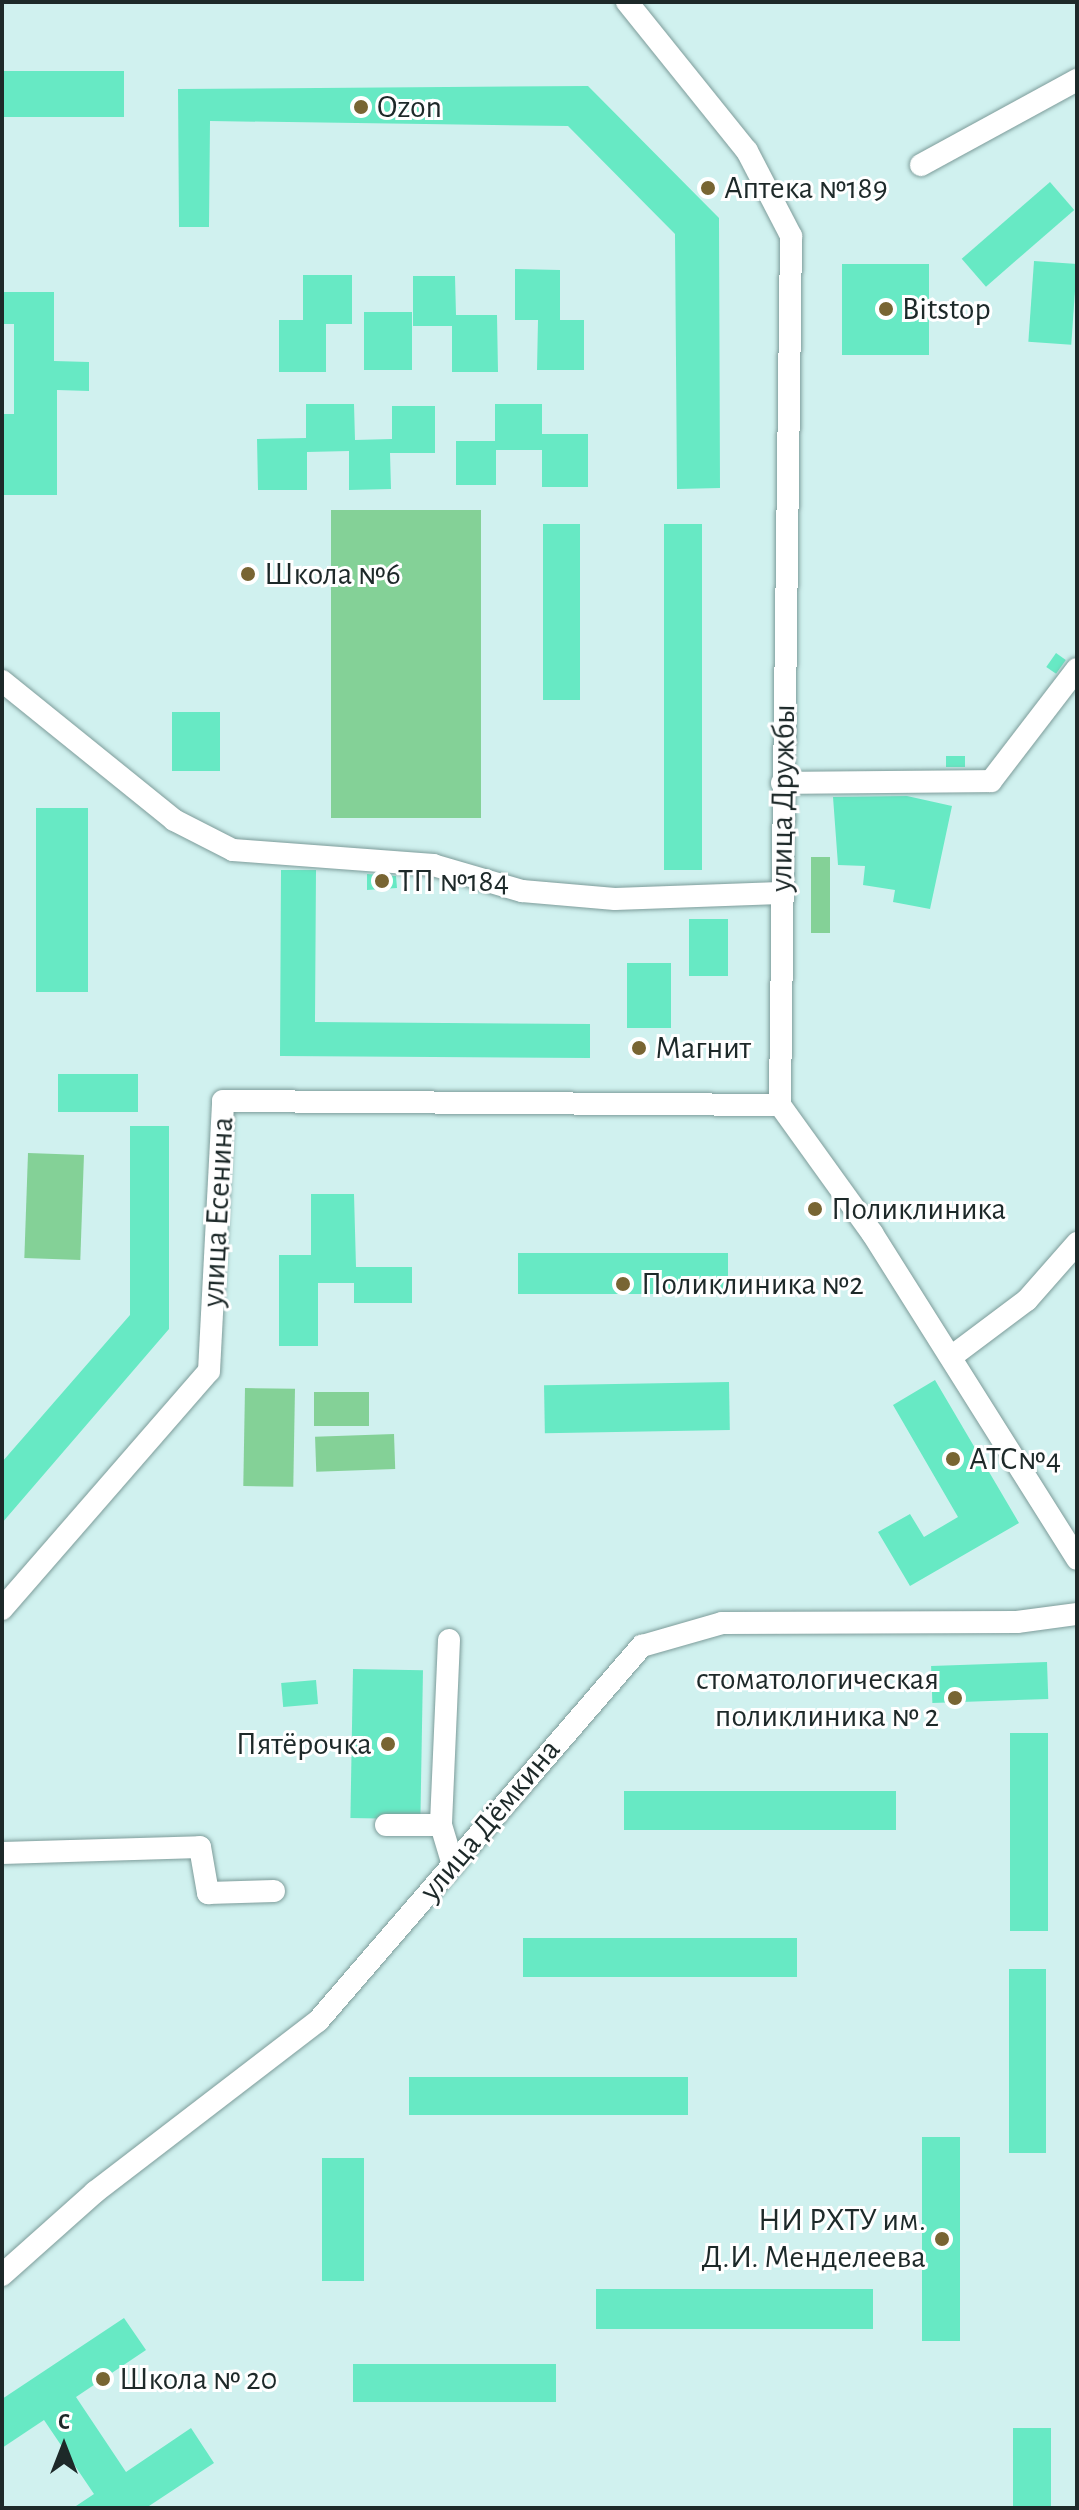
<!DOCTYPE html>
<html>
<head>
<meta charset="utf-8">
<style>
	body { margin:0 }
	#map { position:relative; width:1079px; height:2510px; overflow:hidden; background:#d0f1ef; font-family:"Alegreya Sans",sans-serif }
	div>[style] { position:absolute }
	.green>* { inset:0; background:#84d197; transform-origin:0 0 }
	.building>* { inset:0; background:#67e9c4; transform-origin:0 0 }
	.roads { filter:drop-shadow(0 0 2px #7d9c9a) drop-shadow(0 0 2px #7d9c9a) }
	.minor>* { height:22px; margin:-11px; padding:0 11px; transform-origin:11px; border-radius:11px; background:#fff }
	.dots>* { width:22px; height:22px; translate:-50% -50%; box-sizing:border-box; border:4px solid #fff; border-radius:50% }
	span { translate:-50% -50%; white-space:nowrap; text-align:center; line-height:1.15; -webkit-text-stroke:6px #fff; paint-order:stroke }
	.poi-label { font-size:32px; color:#1d2929 }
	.left { translate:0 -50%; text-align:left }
	.right { translate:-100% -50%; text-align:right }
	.street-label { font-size:32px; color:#1d2929 }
	.frame { position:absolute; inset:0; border:4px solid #1d2929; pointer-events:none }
	.north { position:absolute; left:24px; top:2406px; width:80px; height:80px; -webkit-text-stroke:6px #fff; paint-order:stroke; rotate:0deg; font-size:22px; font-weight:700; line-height:32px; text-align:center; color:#1d2929 }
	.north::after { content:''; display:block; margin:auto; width:28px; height:36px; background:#1d2929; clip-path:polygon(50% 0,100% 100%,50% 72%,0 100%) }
</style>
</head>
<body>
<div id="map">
	<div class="green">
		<i style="left:331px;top:510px;width:150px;height:308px"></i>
		<i style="left:811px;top:857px;width:19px;height:76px"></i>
		<i style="left:28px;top:1153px;width:56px;height:105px;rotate:2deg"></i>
		<i style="left:245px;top:1388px;width:50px;height:98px;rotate:1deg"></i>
		<i style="left:314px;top:1392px;width:55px;height:34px"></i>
		<i style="left:394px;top:1434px;width:35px;height:79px;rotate:88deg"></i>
	</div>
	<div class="building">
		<i style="left:2px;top:71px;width:122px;height:46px"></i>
		<i style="clip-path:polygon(588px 86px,719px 218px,720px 488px,677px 489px,675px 234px,568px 126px,210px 121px,209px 227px,179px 227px,178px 89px)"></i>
		<i style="left:1050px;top:182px;width:37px;height:117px;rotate:49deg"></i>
		<i style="left:1034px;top:261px;width:43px;height:81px;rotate:4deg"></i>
		<i style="left:842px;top:264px;width:87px;height:91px"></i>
		<i style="clip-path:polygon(515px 269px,560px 270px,560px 320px,584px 320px,584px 370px,537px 370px,538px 320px,515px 320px)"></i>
		<i style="clip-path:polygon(303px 275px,352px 275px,352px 324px,326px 324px,326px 372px,279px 372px,279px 320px,303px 320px)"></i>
		<i style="clip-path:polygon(413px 276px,455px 276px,456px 315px,497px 315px,498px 372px,452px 372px,452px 326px,413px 326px)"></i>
		<i style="clip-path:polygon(2px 292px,54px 292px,54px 361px,89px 362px,89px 391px,57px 390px,57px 495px,2px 495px,2px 414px,14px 414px,14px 324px,2px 324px)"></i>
		<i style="left:364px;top:312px;width:48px;height:58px"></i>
		<i style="clip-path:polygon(306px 404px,354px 404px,355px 440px,392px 439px,392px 406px,435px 406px,435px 453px,390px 453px,391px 489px,349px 490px,349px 451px,307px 452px,307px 490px,258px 490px,257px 439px,306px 438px)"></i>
		<i style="clip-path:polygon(495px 404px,542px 404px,542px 434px,588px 434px,588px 487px,542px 487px,542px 450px,496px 450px,496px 485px,456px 485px,456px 441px,495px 441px)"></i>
		<i style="left:580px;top:524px;width:176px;height:37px;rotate:90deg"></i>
		<i style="left:664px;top:524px;width:38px;height:346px"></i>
		<i style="left:1056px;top:653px;width:12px;height:17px;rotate:35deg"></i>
		<i style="left:172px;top:712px;width:48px;height:59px"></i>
		<i style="left:946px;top:756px;width:19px;height:11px"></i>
		<i style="clip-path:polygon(907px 796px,952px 806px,930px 909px,893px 902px,895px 890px,863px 885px,865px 866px,838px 865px,833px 797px)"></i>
		<i style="left:36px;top:808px;width:52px;height:184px"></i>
		<i style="clip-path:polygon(281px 870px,316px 870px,315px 1022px,590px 1024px,590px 1058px,280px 1056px)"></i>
		<i style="clip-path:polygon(367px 874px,396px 876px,397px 888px,367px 890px)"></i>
		<i style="left:689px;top:919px;width:39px;height:57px"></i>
		<i style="left:627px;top:963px;width:44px;height:65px"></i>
		<i style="left:58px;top:1074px;width:80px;height:38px"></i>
		<i style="clip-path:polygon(130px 1126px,169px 1126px,169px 1329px,2px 1523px,2px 1462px,130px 1315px)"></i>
		<i style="clip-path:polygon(311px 1194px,354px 1194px,356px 1267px,412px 1267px,412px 1303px,354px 1303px,354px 1283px,318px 1283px,318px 1346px,279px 1346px,279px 1255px,311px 1255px)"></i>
		<i style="left:728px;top:1253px;width:41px;height:210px;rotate:90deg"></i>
		<i style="clip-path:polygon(935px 1380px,1019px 1523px,910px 1586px,878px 1532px,910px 1514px,924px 1537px,958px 1517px,893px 1405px)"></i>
		<i style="left:729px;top:1382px;width:48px;height:185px;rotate:89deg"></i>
		<i style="left:1047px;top:1662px;width:37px;height:116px;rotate:88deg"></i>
		<i style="left:353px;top:1669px;width:70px;height:149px;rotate:1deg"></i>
		<i style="left:316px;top:1680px;width:24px;height:35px;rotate:85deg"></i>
		<i style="left:1048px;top:1733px;width:198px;height:38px;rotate:90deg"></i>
		<i style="left:896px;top:1791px;width:39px;height:272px;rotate:90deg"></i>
		<i style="left:523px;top:1938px;width:274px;height:39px"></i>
		<i style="left:1009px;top:1969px;width:37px;height:184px"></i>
		<i style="left:409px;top:2077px;width:279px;height:38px"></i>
		<i style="left:922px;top:2137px;width:38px;height:204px"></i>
		<i style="left:322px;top:2158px;width:42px;height:123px"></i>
		<i style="left:596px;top:2289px;width:277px;height:40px"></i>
		<i style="clip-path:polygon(124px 2318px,146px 2350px,76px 2397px,126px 2472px,191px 2428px,214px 2463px,146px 2508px,73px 2508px,94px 2494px,44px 2420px,2px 2448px,2px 2399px)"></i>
		<i style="left:353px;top:2364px;width:203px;height:38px"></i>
		<i style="left:1013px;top:2428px;width:38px;height:80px"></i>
	</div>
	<div class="roads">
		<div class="minor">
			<i style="left:627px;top:2px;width:191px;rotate:51.2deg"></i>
			<i style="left:747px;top:151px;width:96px;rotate:62.6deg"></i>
			<i style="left:791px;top:236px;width:869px;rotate:90.73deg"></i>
			<i style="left:780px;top:1105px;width:158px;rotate:54.3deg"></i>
			<i style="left:872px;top:1233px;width:385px;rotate:57.8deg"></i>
			<i style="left:921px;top:165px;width:178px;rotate:-28.6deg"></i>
			<i style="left:2px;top:681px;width:221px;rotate:38.9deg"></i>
			<i style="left:174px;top:820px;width:66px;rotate:27deg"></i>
			<i style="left:233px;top:850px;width:201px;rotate:4.3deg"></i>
			<i style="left:433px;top:865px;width:93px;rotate:16.3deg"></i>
			<i style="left:522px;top:891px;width:93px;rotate:4.9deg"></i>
			<i style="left:615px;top:899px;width:165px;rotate:-2.1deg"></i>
			<i style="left:782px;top:783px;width:209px;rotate:-0.5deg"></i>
			<i style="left:991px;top:781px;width:141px;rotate:-52.5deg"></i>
			<i style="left:951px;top:1357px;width:95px;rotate:-36.9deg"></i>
			<i style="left:1027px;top:1300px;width:76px;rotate:-48.7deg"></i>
			<i style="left:2px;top:1609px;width:315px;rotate:-49deg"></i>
			<i style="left:209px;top:1371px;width:270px;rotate:-87deg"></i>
			<i style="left:223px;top:1101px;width:557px;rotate:0.41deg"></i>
			<i style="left:449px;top:1640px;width:185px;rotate:92.5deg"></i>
			<i style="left:441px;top:1825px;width:42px;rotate:73.3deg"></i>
			<i style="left:386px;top:1825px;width:55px"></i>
			<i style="left:2px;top:1853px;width:198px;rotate:-1.7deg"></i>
			<i style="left:200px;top:1847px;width:47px;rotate:80.1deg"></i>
			<i style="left:208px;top:1893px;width:66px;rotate:-1.7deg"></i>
			<i style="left:2px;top:2275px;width:125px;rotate:-41.7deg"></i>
			<i style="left:95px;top:2192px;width:281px;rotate:-37.5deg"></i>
			<i style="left:318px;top:2021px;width:496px;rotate:-49.2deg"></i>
			<i style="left:642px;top:1646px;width:83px;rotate:-16deg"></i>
			<i style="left:722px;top:1623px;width:295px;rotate:-0.2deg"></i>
			<i style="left:1017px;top:1622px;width:61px;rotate:-7.6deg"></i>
		</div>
	</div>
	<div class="dots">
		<i style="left:361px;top:107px;background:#786533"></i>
		<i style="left:708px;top:188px;background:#786533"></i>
		<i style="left:886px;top:309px;background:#786533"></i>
		<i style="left:248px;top:574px;background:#786533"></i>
		<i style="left:382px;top:881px;background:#786533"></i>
		<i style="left:639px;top:1048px;background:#786533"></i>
		<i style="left:815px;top:1209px;background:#786533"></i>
		<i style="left:623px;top:1284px;background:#786533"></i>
		<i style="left:953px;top:1459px;background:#786533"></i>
		<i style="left:955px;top:1698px;background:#786533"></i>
		<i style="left:388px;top:1744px;background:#786533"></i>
		<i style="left:942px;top:2239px;background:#786533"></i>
		<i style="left:103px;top:2379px;background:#786533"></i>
	</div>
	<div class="poi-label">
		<span class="left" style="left:377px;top:107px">Ozon</span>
		<span class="left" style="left:724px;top:188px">Аптека №189</span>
		<span class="left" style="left:902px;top:309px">Bitstop</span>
		<span class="left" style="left:264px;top:574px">Школа №6</span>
		<span class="left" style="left:398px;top:881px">ТП №184</span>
		<span class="left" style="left:655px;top:1048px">Магнит</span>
		<span class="left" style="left:831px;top:1209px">Поликлиника</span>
		<span class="left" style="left:641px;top:1284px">Поликлиника №2</span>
		<span class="left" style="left:969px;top:1459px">АТС№4</span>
		<span class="right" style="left:939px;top:1698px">стоматологическая<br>поликлиника № 2</span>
		<span class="right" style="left:372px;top:1744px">Пятёрочка</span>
		<span class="right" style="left:926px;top:2239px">НИ РХТУ им.<br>Д.И. Менделеева</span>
		<span class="left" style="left:119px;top:2379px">Школа № 20</span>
	</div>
	<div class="street-label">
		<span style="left:783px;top:798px;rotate:-89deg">улица Дружбы</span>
		<span style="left:218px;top:1212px;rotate:-87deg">улица Есенина</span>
		<span style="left:490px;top:1820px;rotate:-50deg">улица Дёмкина</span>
	</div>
	<div class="frame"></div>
	<div class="north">С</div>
</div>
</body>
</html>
